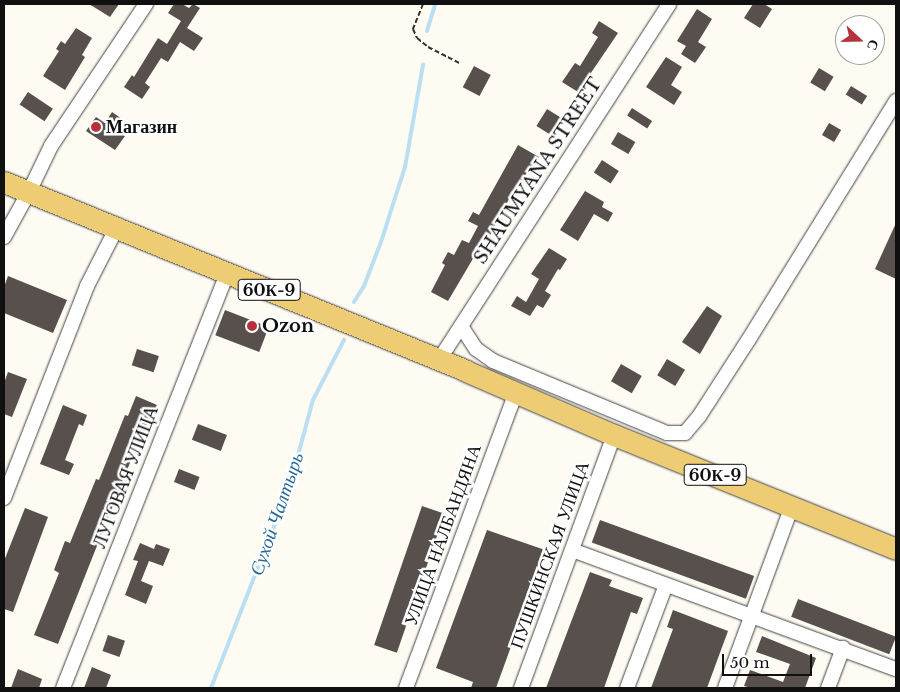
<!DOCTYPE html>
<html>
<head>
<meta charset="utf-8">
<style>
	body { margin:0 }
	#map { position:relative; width:900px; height:692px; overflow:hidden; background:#fefbf3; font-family:"Libre Baskerville",serif }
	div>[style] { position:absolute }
	.stream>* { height:4px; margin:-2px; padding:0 2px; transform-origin:2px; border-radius:2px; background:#bbdff2 }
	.building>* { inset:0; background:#57504d; transform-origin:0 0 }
	.path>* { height:2px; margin-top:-1px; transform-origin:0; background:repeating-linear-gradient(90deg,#323232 0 5px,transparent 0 7.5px) }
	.roads { filter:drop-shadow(0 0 1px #434343) drop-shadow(0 0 1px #434343) }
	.minor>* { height:14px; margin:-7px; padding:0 7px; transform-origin:7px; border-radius:7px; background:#fff }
	.primary>* { height:21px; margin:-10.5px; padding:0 10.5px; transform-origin:10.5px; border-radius:10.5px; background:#eecc73 }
	.dots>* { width:14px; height:14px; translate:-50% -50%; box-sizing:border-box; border:2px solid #fff; border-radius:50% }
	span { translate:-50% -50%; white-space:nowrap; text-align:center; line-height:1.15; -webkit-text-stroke:5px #fff; paint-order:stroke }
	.shield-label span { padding:1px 4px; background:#fff; border:1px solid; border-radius:4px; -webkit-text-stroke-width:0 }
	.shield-label { font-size:16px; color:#101010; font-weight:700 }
	.poi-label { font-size:18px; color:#101010; font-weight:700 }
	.left { translate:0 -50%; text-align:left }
	.street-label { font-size:18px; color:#101010 }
	.water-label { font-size:19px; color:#226999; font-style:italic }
	.frame { position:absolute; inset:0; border:5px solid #101010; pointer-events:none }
	.north { position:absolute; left:835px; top:15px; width:50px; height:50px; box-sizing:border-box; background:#fff; border:1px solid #9f9f9f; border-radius:50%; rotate:111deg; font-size:14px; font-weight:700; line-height:20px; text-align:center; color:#101010 }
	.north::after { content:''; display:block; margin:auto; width:18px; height:22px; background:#b5323c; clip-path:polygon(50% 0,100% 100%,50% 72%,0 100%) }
	.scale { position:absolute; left:722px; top:654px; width:90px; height:22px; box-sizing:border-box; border:2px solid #101010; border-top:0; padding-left:6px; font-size:15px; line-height:18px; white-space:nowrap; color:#101010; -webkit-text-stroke:4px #fff; paint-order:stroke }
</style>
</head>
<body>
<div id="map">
	<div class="stream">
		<i style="left:427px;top:31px;width:28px;rotate:-73deg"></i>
		<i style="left:354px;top:302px;width:19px;rotate:-58deg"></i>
		<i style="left:364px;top:286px;width:47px;rotate:-68.9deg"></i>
		<i style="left:381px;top:242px;width:79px;rotate:-72.3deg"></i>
		<i style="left:405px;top:167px;width:104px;rotate:-80deg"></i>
		<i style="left:211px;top:688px;width:218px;rotate:-68.7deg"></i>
		<i style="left:290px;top:485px;width:88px;rotate:-74.9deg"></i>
		<i style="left:313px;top:400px;width:68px;rotate:-62.7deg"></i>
	</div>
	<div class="building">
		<i style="clip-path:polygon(89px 4px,119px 4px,110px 17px)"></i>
		<i style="clip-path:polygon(174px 4px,182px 4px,189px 8px,193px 4px,200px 8px,187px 28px,203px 38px,194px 51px,180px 42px,168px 62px,161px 58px,145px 83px,150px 87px,142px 99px,124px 87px,132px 75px,134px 77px,158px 38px,167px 44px,181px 21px,168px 13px)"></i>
		<i style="clip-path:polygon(753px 4px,764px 4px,772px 9px,760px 28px,744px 18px)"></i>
		<i style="clip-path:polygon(697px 9px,712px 19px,698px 42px,706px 47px,695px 63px,681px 54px,686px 46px,677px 41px)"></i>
		<i style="clip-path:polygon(599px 21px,618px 33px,578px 92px,562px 82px,575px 63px,580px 66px,598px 37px,592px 33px)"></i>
		<i style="clip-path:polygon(76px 28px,92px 38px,82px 55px,85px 57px,65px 90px,43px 76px,59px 51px,56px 49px,61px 41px,65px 44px)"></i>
		<i style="clip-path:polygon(666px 57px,682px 67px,671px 85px,682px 92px,674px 105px,646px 87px)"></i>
		<i style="left:474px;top:66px;width:19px;height:24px;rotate:28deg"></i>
		<i style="left:819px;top:68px;width:17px;height:17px;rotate:31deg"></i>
		<i style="left:851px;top:86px;width:19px;height:10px;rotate:32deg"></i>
		<i style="left:28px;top:92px;width:30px;height:15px;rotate:34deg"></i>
		<i style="left:632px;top:108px;width:24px;height:9px;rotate:33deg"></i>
		<i style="left:547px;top:109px;width:19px;height:20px;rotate:32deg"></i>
		<i style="clip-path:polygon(112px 112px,125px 121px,118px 132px,125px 136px,115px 150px,86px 131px,96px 117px,105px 123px)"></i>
		<i style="left:829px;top:123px;width:14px;height:14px;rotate:30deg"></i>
		<i style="left:618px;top:132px;width:20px;height:14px;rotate:30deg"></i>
		<i style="clip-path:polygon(518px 145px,539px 157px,531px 171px,529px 169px,513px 196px,511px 195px,487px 241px,484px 240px,448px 301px,431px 292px,445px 265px,442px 263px,448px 252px,454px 255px,462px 240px,469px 243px,478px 226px,468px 221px,473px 212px,479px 215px)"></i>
		<i style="left:602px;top:160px;width:20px;height:15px;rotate:33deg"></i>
		<i style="clip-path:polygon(585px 191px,604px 202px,602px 207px,613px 213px,608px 222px,594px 214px,578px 241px,560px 230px)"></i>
		<i style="clip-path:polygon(896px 223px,896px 279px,875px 269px)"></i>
		<i style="clip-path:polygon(549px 248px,567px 259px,560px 270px,558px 269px,545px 291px,551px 295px,543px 308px,537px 305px,530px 316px,511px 306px,517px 296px,526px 302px,539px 279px,531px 274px)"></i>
		<i style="clip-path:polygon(8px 276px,67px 300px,53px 333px,4px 313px,4px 287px)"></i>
		<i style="clip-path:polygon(707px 306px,722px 316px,700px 354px,682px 342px)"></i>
		<i style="left:225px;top:310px;width:47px;height:27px;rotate:21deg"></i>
		<i style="left:137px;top:349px;width:23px;height:17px;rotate:18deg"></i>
		<i style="left:667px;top:359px;width:21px;height:19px;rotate:31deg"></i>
		<i style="left:621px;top:364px;width:24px;height:20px;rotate:30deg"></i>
		<i style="clip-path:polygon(8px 372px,27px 379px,12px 417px,4px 414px,4px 383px)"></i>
		<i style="clip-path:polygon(136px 396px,157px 405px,139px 440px,58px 644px,34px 635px,59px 573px,54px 570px,65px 541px,70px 543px,96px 479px,99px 480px,125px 415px,128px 416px)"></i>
		<i style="clip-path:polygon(63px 405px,87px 415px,83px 426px,79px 424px,65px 460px,74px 464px,69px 475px,40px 464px)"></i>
		<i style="left:198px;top:424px;width:31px;height:17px;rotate:21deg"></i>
		<i style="left:179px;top:469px;width:22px;height:14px;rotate:21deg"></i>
		<i style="left:422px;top:506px;width:24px;height:147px;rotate:19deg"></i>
		<i style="clip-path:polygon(25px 508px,48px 517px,13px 612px,4px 609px,4px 561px)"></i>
		<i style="left:600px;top:520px;width:164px;height:24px;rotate:20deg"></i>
		<i style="clip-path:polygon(487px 530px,548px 551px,542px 567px,540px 566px,496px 688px,471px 688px,473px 682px,436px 668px)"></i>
		<i style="clip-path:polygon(140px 543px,154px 549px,156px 544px,170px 549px,163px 566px,149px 561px,141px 581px,153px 586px,146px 604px,125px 595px,138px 561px,133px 560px)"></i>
		<i style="clip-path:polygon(590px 572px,612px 580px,609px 586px,643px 598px,637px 614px,631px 612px,604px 688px,546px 688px)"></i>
		<i style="left:798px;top:599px;width:105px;height:19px;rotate:21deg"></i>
		<i style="clip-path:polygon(673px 610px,728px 631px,707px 688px,651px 688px,673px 629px,667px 627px)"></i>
		<i style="left:108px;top:635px;width:18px;height:17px;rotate:19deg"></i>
		<i style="clip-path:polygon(762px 636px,816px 658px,805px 688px,751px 688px,744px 686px,750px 670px,783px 682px,790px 664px,756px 652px)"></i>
		<i style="clip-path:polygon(92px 667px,111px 675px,106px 688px,84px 688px)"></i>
		<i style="clip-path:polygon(18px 669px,42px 679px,39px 688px,11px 688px)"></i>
	</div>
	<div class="path">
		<i style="left:423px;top:4px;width:27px;rotate:112deg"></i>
		<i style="left:413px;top:29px;width:10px;rotate:66deg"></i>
		<i style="left:417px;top:38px;width:14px;rotate:39deg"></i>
		<i style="left:428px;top:47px;width:36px;rotate:27deg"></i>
	</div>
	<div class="roads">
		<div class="minor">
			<i style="left:29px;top:192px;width:51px;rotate:-64.4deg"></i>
			<i style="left:51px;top:146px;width:171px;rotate:-56.2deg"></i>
			<i style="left:4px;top:237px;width:43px;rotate:-61.1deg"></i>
			<i style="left:461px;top:326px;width:27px;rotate:57deg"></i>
			<i style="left:476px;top:349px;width:21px;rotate:35deg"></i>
			<i style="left:493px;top:361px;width:188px;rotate:22.5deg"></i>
			<i style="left:667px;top:433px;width:18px"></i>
			<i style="left:685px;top:433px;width:23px;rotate:-50deg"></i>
			<i style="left:700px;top:415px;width:90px;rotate:-57.2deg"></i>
			<i style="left:749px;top:339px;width:280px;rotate:-58.3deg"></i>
			<i style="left:439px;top:360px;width:424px;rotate:-57.1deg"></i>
			<i style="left:4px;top:498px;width:228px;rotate:-68.6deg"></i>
			<i style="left:87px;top:286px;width:57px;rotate:-63deg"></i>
			<i style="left:572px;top:550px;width:345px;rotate:20.2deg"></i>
			<i style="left:63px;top:688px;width:440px;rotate:-68.4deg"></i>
			<i style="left:406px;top:688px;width:313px;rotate:-69.6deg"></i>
			<i style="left:521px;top:688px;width:270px;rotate:-69.8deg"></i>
			<i style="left:627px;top:688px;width:110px;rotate:-69.3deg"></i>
			<i style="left:725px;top:688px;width:194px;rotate:-69.8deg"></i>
			<i style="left:828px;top:688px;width:43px;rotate:-69.4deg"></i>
		</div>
		<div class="primary">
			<i style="left:4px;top:182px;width:499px;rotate:22.2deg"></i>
			<i style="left:466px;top:371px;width:161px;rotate:23.4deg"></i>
			<i style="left:614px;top:435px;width:304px;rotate:22deg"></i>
		</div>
	</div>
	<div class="dots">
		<i style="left:96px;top:127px;background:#b5323c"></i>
		<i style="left:252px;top:326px;background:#b5323c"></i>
	</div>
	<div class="shield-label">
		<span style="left:269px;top:290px">60К-9</span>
		<span style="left:715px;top:475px">60К-9</span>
	</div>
	<div class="poi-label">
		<span class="left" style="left:106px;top:127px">Магазин</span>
		<span class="left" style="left:262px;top:326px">Ozon</span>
	</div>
	<div class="street-label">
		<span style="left:538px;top:171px;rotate:-57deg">SHAUMYANA STREET</span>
		<span style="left:126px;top:477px;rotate:-69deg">ЛУГОВАЯ УЛИЦА</span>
		<span style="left:443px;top:535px;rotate:-70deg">УЛИЦА НАЛБАНДЯНА</span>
		<span style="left:550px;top:555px;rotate:-70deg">ПУШКИНСКАЯ УЛИЦА</span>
	</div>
	<div class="water-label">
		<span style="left:277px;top:514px;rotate:-71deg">Сухой Чалтырь</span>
	</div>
	<div class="frame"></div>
	<div class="north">С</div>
	<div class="scale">50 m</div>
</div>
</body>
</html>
